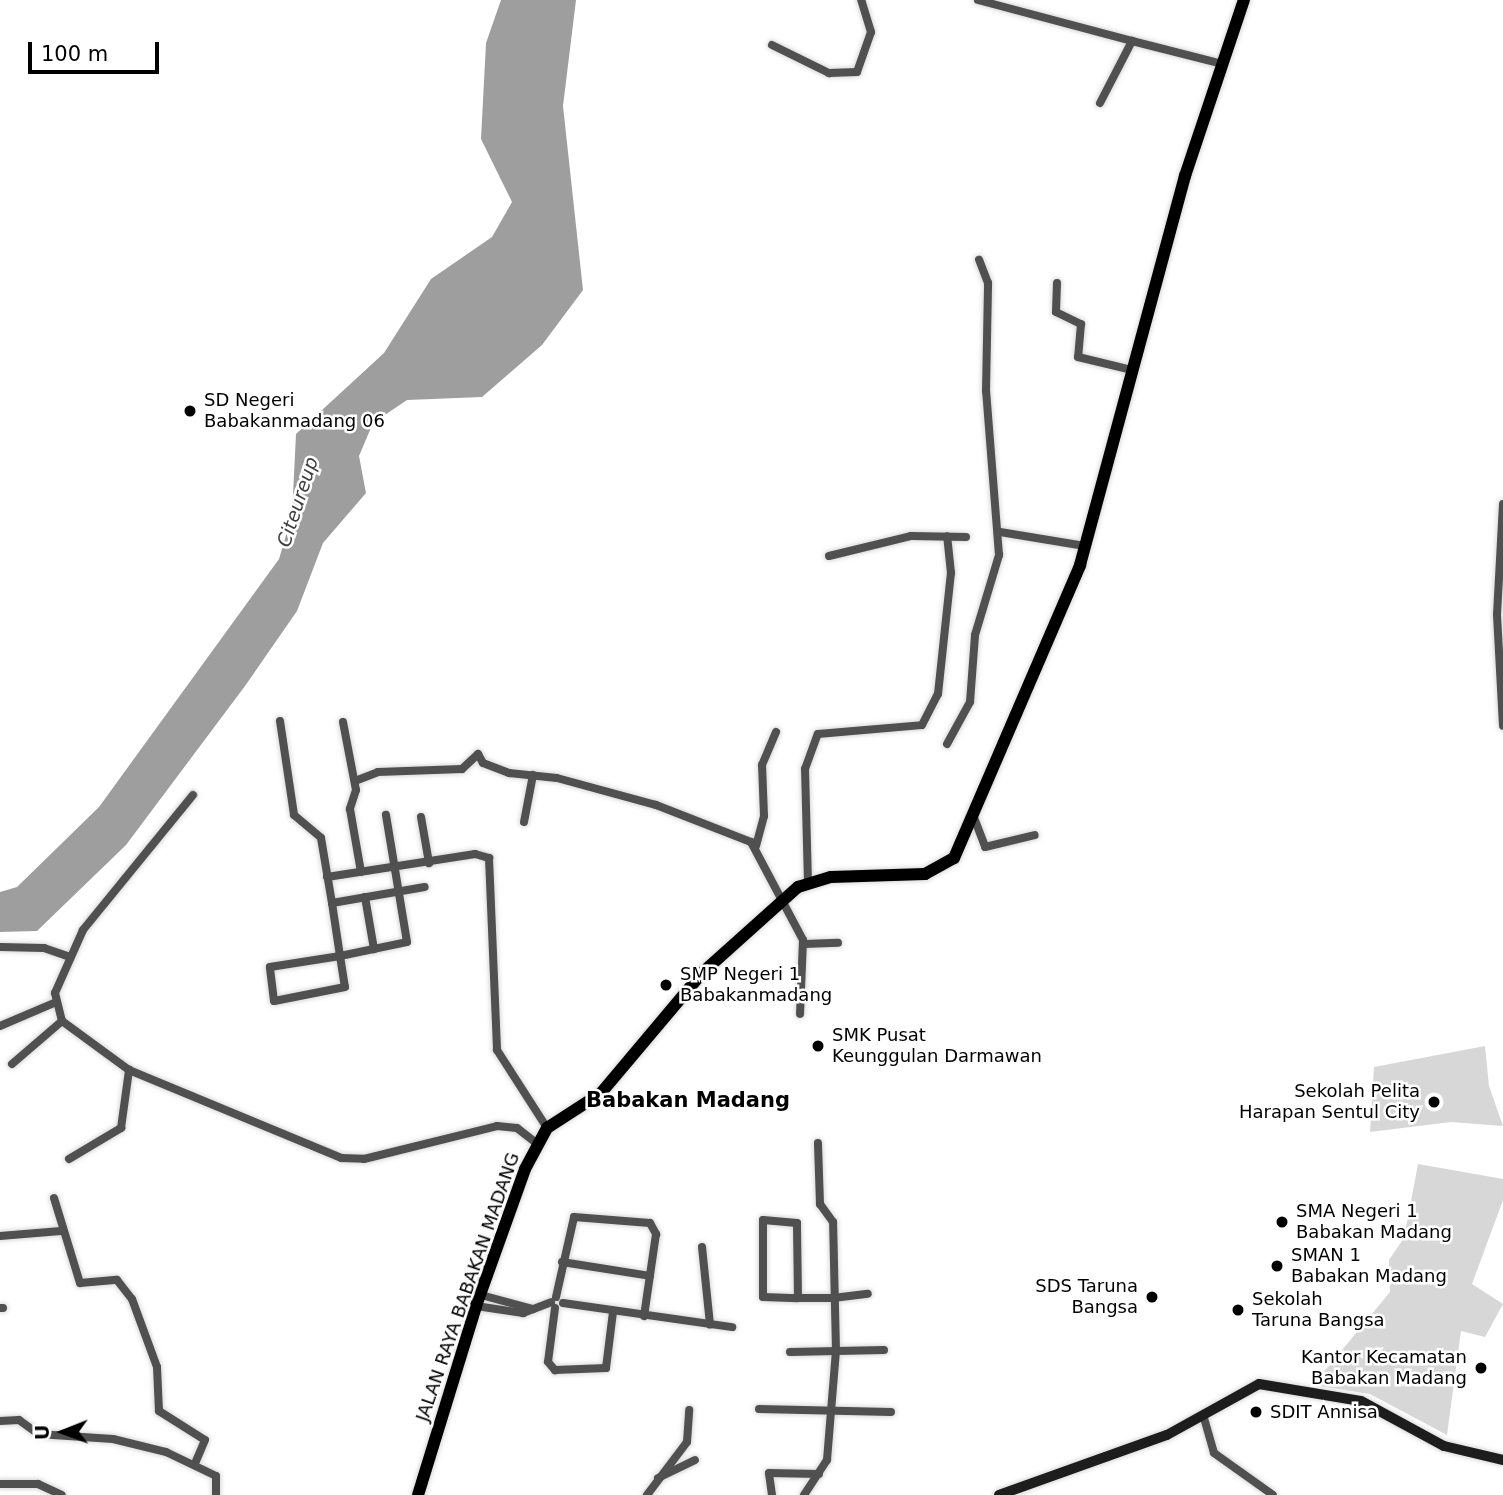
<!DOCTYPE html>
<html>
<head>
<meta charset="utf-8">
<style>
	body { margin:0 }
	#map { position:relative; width:1503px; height:1495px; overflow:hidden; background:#fff; font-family:"DejaVu Sans",sans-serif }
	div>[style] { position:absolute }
	.green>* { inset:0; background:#d7d7d7 }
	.water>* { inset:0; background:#9e9e9e }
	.roads { filter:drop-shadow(0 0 2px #dbdbdb) drop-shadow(0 0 2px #dbdbdb) }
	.street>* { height:8px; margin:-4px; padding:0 4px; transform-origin:4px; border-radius:4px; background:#505050 }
	.secondary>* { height:10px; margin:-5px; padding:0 5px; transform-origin:5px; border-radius:5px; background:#1d1d1d }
	.primary>* { height:12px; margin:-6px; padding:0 6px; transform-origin:6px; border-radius:6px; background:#000 }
	.dots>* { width:19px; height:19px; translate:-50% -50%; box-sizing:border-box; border:4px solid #fff; border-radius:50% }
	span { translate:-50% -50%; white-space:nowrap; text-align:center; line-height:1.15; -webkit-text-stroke:5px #fff; paint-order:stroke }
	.poi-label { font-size:18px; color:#000 }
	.left { translate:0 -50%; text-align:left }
	.right { translate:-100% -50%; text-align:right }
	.street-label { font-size:18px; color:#000 }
	.water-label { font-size:19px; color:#3f3f3f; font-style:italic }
	.quarter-label { font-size:21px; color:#000; font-weight:700 }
	.north { position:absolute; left:28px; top:1397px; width:70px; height:70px; -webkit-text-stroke:5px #fff; paint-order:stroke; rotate:269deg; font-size:19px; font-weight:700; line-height:28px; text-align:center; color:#000 }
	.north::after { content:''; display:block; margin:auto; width:24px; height:32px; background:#000; clip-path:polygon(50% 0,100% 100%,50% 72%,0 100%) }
	.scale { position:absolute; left:28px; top:42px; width:131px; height:32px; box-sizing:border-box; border:4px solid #000; border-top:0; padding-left:9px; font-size:21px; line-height:24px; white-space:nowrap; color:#000; -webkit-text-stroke:5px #fff; paint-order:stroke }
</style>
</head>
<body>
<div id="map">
	<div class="green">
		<i style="clip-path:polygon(1485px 1046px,1489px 1086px,1503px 1126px,1451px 1122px,1370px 1132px,1374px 1067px)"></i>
		<i style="clip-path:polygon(1418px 1164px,1503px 1179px,1503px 1200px,1472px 1284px,1503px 1304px,1485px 1337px,1461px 1331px,1447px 1435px,1370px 1394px,1313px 1385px,1390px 1292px,1389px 1260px,1404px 1238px)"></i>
	</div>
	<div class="water">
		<i style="clip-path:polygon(501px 0,576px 0,563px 106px,583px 290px,542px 345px,482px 397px,407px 400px,373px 423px,359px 456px,366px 493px,323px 543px,297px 611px,245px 686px,126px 845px,37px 931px,0 932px,0 892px,17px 887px,99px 807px,279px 559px,292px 515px,296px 434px,384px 353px,431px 279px,492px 237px,512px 202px,481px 139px,486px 43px)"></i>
	</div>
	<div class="roads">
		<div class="street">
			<i style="left:978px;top:0;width:159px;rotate:14.9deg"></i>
			<i style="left:772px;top:45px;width:64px;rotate:26.2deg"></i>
			<i style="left:829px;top:73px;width:28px;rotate:-2deg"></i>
			<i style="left:857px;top:72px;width:42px;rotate:-70.7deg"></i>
			<i style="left:871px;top:32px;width:34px;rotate:-107deg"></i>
			<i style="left:1100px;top:103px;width:70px;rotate:-62.7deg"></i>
			<i style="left:1132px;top:41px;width:93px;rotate:14.3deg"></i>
			<i style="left:1057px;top:283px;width:29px;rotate:92deg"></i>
			<i style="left:1056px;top:312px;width:28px;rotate:26deg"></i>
			<i style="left:1081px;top:324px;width:33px;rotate:95deg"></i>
			<i style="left:1078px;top:357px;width:56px;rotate:13.5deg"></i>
			<i style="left:1503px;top:504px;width:111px;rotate:93.1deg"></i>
			<i style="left:1497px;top:615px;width:111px;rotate:86.9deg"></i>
			<i style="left:1000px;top:532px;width:86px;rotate:9.4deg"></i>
			<i style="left:829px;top:556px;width:84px;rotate:-13.7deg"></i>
			<i style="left:911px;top:536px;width:55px;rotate:1deg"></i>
			<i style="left:280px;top:721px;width:95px;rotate:81.5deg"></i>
			<i style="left:294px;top:815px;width:35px;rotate:40deg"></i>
			<i style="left:321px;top:838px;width:66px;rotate:80.4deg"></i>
			<i style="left:332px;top:903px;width:54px;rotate:81.4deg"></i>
			<i style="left:340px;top:956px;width:31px;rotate:81deg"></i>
			<i style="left:345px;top:987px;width:72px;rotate:168.8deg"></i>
			<i style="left:274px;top:1001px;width:34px;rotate:-97deg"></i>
			<i style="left:270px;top:967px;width:71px;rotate:-8.9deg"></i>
			<i style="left:340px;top:956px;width:68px;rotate:-11.8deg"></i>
			<i style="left:407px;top:942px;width:129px;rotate:-99.4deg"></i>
			<i style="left:343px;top:722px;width:69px;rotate:79.2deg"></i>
			<i style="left:356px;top:790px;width:20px;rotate:108deg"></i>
			<i style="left:350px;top:809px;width:64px;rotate:80.1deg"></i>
			<i style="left:947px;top:744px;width:48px;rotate:-61.3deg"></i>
			<i style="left:970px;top:702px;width:67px;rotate:-85.7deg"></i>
			<i style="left:975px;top:635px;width:84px;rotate:-73.3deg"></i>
			<i style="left:999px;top:555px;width:165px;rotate:-94.5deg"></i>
			<i style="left:986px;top:391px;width:108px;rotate:-88.9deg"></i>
			<i style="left:988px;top:283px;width:25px;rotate:-111deg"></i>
			<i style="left:355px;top:781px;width:25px;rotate:-21deg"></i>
			<i style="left:378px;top:772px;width:84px;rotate:-2deg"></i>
			<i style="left:462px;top:769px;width:22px;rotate:-43deg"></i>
			<i style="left:478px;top:754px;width:10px;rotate:61deg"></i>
			<i style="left:483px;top:763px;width:28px;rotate:21deg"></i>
			<i style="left:509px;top:773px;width:48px;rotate:5.9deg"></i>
			<i style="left:557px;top:778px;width:103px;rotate:15.3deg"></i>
			<i style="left:656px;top:805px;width:102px;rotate:21.3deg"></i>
			<i style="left:751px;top:842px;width:111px;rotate:62deg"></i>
			<i style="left:803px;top:940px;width:74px;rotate:92.3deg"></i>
			<i style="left:193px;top:795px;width:174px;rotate:129.2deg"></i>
			<i style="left:83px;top:930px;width:69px;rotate:114deg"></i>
			<i style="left:55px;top:993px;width:29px;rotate:76deg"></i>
			<i style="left:62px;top:1021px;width:83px;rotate:36.2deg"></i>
			<i style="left:129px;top:1070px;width:230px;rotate:22.5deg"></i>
			<i style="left:341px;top:1158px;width:23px;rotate:2deg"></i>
			<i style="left:364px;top:1159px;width:137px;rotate:-13.9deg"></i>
			<i style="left:497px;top:1126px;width:20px;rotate:6deg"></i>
			<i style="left:517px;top:1128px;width:24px;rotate:38deg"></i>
			<i style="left:973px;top:815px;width:34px;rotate:69deg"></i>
			<i style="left:985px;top:847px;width:51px;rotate:-13.5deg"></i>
			<i style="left:421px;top:817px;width:47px;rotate:80.1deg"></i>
			<i style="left:524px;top:822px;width:48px;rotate:-79.2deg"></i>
			<i style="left:756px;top:846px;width:31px;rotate:-75deg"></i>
			<i style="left:764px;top:816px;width:51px;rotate:-92.2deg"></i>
			<i style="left:762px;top:765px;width:36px;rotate:-67deg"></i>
			<i style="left:327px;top:877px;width:150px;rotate:-8.8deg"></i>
			<i style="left:475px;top:854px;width:15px;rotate:16deg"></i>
			<i style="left:489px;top:858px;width:192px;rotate:87.6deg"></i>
			<i style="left:497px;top:1050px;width:93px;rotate:57.3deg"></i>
			<i style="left:808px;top:883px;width:114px;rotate:-91.5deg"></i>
			<i style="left:805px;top:769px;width:37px;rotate:-70deg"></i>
			<i style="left:818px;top:734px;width:104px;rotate:-4.9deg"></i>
			<i style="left:922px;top:725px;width:35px;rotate:-63deg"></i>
			<i style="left:938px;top:694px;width:122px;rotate:-83.9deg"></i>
			<i style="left:951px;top:573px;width:37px;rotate:-96deg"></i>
			<i style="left:365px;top:897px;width:53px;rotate:80.2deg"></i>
			<i style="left:332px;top:903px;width:94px;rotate:-9.8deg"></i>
			<i style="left:804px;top:944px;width:34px;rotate:-2deg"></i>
			<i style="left:0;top:947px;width:44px;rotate:1.3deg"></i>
			<i style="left:44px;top:948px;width:28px;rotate:19deg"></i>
			<i style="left:0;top:1026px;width:59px;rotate:-23.1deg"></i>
			<i style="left:12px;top:1064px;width:66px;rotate:-40.7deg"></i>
			<i style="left:69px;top:1159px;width:61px;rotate:-30.8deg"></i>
			<i style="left:121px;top:1128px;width:59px;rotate:-82.1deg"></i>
			<i style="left:54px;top:1198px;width:89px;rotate:73deg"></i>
			<i style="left:80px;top:1283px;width:37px;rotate:-5deg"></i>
			<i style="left:117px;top:1280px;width:24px;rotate:52deg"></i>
			<i style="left:132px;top:1299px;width:72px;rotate:69.8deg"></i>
			<i style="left:157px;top:1367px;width:44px;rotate:87.4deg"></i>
			<i style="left:159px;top:1411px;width:54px;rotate:32.2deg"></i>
			<i style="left:205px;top:1440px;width:26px;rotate:113deg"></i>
			<i style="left:0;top:1236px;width:61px;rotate:-4.7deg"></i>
			<i style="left:702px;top:1247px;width:78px;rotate:84.1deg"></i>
			<i style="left:562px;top:1262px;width:89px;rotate:9deg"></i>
			<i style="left:481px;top:1295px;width:54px;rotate:15.1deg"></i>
			<i style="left:556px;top:1297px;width:82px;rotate:-77.3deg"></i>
			<i style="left:574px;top:1217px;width:76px;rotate:4.5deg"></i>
			<i style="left:650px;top:1223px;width:13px;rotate:61deg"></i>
			<i style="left:656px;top:1234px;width:83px;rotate:98.3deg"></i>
			<i style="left:798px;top:1298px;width:75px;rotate:-90.8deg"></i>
			<i style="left:797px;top:1223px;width:34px;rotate:-175deg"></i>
			<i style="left:763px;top:1220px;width:77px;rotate:90deg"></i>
			<i style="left:763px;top:1297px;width:35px;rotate:2deg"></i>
			<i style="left:798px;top:1298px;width:35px"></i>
			<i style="left:833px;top:1298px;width:35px;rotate:-7deg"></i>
			<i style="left:563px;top:1303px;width:171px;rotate:8.1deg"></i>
			<i style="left:476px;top:1306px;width:48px;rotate:8.5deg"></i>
			<i style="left:523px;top:1313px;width:30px;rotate:-21deg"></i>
			<i style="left:0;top:1308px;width:3px"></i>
			<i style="left:555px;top:1308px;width:54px;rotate:97.4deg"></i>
			<i style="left:548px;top:1362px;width:11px;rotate:49deg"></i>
			<i style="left:555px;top:1370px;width:51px;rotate:-2.2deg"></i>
			<i style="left:606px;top:1368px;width:56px;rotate:-82.9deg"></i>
			<i style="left:790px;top:1352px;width:94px;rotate:-1.2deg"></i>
			<i style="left:759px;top:1409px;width:132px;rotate:1.3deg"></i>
			<i style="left:1204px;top:1418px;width:36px;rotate:74deg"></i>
			<i style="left:1214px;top:1453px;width:72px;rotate:35.4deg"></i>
			<i style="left:0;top:1421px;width:19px;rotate:-3deg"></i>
			<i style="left:19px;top:1420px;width:24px;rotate:36deg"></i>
			<i style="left:38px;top:1434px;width:75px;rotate:3.8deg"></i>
			<i style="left:113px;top:1439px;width:55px;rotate:13.8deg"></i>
			<i style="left:166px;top:1452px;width:55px;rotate:25.6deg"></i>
			<i style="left:216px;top:1476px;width:19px;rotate:90deg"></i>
			<i style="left:658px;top:1478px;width:41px;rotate:-25.9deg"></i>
			<i style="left:0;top:1484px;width:38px"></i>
			<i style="left:38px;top:1484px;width:26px;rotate:25deg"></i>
			<i style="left:647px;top:1495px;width:66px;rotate:-53deg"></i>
			<i style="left:687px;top:1442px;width:32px;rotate:-86deg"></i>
			<i style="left:772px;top:1495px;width:22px;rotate:-98deg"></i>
			<i style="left:769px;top:1473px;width:50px;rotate:1.1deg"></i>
			<i style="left:804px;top:1495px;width:42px;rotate:-56.7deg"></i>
			<i style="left:827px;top:1460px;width:109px;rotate:-85.3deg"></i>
			<i style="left:836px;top:1351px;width:129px;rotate:-91.3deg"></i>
			<i style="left:833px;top:1222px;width:22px;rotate:-126deg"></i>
			<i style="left:820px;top:1204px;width:61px;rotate:-91.9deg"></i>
		</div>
		<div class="secondary">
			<i style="left:999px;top:1495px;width:178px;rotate:-19.7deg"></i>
			<i style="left:1167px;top:1435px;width:105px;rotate:-29deg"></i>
			<i style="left:1259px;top:1384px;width:103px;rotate:9.5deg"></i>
			<i style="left:1361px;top:1401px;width:94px;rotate:28.5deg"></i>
			<i style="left:1444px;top:1446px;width:61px;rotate:13.3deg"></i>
		</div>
		<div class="primary">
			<i style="left:418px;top:1495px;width:198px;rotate:-72.9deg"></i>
			<i style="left:476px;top:1306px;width:145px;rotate:-70.3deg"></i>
			<i style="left:525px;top:1169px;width:47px;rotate:-61.8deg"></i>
			<i style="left:547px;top:1128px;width:64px;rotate:-32.9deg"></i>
			<i style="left:601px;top:1093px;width:157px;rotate:-49.9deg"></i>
			<i style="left:702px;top:973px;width:129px;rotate:-41.9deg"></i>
			<i style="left:798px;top:887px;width:34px;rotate:-17deg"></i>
			<i style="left:831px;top:877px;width:94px;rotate:-1.8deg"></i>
			<i style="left:925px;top:874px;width:33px;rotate:-29deg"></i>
			<i style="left:954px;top:858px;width:319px;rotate:-66.7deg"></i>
			<i style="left:1080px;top:565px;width:403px;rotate:-74.9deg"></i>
			<i style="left:1185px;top:176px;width:186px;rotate:-71.5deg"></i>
		</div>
	</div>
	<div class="dots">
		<i style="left:190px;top:411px;background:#000"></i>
		<i style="left:666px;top:985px;background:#000"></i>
		<i style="left:818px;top:1046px;background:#000"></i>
		<i style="left:1434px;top:1102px;background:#000"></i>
		<i style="left:1282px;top:1222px;background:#000"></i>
		<i style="left:1277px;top:1266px;background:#000"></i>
		<i style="left:1152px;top:1297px;background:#000"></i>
		<i style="left:1238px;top:1310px;background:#000"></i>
		<i style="left:1481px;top:1368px;background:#000"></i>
		<i style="left:1256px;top:1412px;background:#000"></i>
	</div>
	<div class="poi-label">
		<span class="left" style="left:204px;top:411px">SD Negeri<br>Babakanmadang 06</span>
		<span class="left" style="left:680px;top:985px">SMP Negeri 1<br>Babakanmadang</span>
		<span class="left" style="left:832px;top:1046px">SMK Pusat<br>Keunggulan Darmawan</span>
		<span class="right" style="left:1420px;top:1102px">Sekolah Pelita<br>Harapan Sentul City</span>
		<span class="left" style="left:1296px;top:1222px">SMA Negeri 1<br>Babakan Madang</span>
		<span class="left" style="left:1291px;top:1266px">SMAN 1<br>Babakan Madang</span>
		<span class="right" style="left:1138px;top:1297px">SDS Taruna<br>Bangsa</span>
		<span class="left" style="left:1252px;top:1310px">Sekolah<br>Taruna Bangsa</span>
		<span class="right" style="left:1467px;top:1368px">Kantor Kecamatan<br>Babakan Madang</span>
		<span class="left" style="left:1270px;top:1412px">SDIT Annisa</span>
	</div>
	<div class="street-label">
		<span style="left:468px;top:1287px;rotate:-71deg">JALAN RAYA BABAKAN MADANG</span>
	</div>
	<div class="water-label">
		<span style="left:298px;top:502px;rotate:-72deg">Citeureup</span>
	</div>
	<div class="quarter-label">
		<span style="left:688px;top:1100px">Babakan Madang</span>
	</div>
	<div class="north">U</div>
	<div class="scale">100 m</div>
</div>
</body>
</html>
